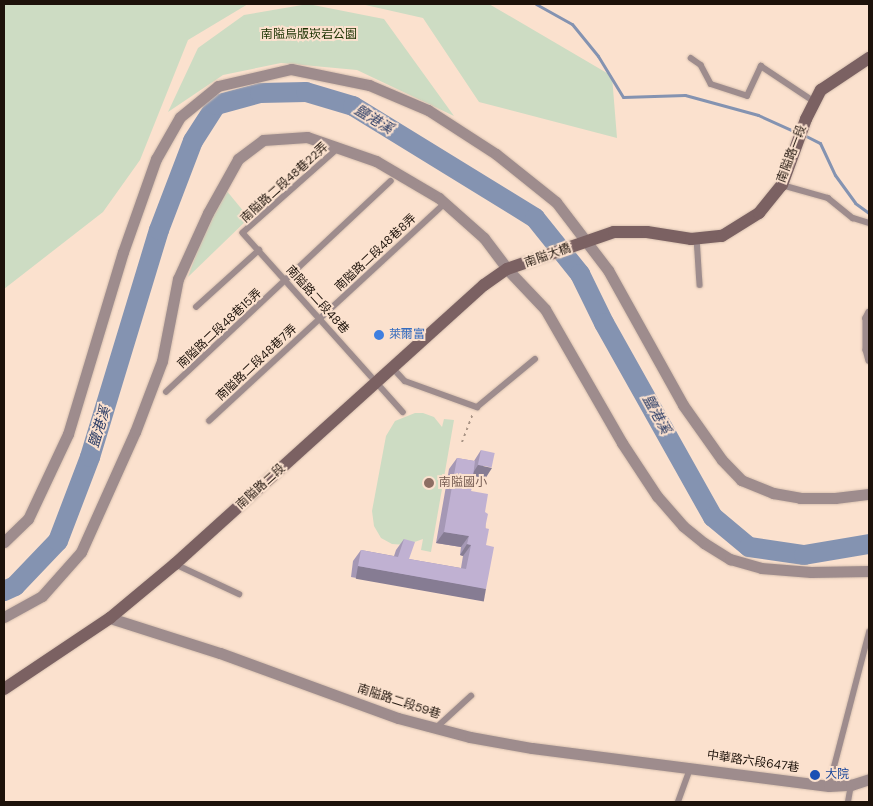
<!DOCTYPE html>
<html>
<head>
<meta charset="utf-8">
<style>
	body { margin:0 }
	#map { position:relative; width:873px; height:806px; overflow:hidden; background:#fbe1ce; font-family:"DM Sans","Noto Sans TC",sans-serif }
	div>[style] { position:absolute }
	.green>* { inset:0; background:#cddcc3 }
	.stream>* { height:3px; margin:-1.5px; padding:0 1.5px; transform-origin:1.5px; border-radius:1.5px; background:#8493b1 }
	.river>* { height:20px; margin:-10px; padding:0 10px; transform-origin:10px; border-radius:10px; background:#8493b1 }
	.path>* { height:2px; margin-top:-1px; transform-origin:0; background:repeating-linear-gradient(90deg,#a99485 0 2.5px,transparent 0 6.5px) }
	.roads { filter:drop-shadow(0 0 1px #d7c0af) drop-shadow(0 0 1px #d7c0af) }
	.lane>* { height:5.5px; margin:-2.75px; padding:0 2.75px; transform-origin:2.75px; border-radius:2.75px; background:#9e8c8d }
	.street>* { height:11px; margin:-5.5px; padding:0 5.5px; transform-origin:5.5px; border-radius:5.5px; background:#9e8c8d }
	.secondary>* { height:12px; margin:-6px; padding:0 6px; transform-origin:6px; border-radius:6px; background:#7b6162 }
	.wall>* { inset:0; background:#a598b5 }
	.shaded-wall>* { inset:0; background:#867c93; transform-origin:0 0 }
	.building>* { inset:0; background:#c0b1d2; transform-origin:0 0 }
	.dots>* { width:14px; height:14px; translate:-50% -50%; box-sizing:border-box; border:2px solid #fbe1ce; border-radius:50% }
	span { translate:-50% -50%; white-space:nowrap; text-align:center; line-height:1.15; -webkit-text-stroke:4px #fbe1ce; paint-order:stroke }
	.park-label { font-size:12px; color:#1b3201 }
	.street-label { font-size:12px; color:#1d120a }
	.shop-label { font-size:12px; color:#366cbe }
	.left { translate:0 -50%; text-align:left }
	.education-label { font-size:12px; color:#785e54 }
	.transit-label { font-size:12px; color:#164399 }
	.water-label { font-size:14px; color:#263863; font-style:italic }
	.frame { position:absolute; inset:0; border:5px solid #1d120a; pointer-events:none }
</style>
</head>
<body>
<div id="map">
	<div class="green">
		<i style="clip-path:polygon(4px 4px,248px 4px,188px 40px,140px 160px,103px 212px,4px 289px)"></i>
		<i style="clip-path:polygon(308px 4px,384px 19px,454px 116px,357px 70px,281px 63px,223px 75px,168px 112px,198px 48px,244px 15px)"></i>
		<i style="clip-path:polygon(361px 4px,489px 4px,612px 76px,617px 138px,479px 102px,423px 18px)"></i>
		<i style="clip-path:polygon(226px 190px,249px 218px,188px 277px,205px 230px)"></i>
		<i style="clip-path:polygon(415px 413px,423px 413px,434px 417px,442px 427px,444px 419px,454px 420px,431px 552px,421px 550px,423px 539px,406px 545px,392px 544px,381px 538px,374px 526px,372px 511px,386px 436px,395px 421px)"></i>
	</div>
	<div class="stream">
		<i style="left:536px;top:4px;width:41px;rotate:29.1deg"></i>
		<i style="left:572px;top:24px;width:41px;rotate:50.9deg"></i>
		<i style="left:598px;top:56px;width:48px;rotate:58.6deg"></i>
		<i style="left:623px;top:97px;width:62px;rotate:-1.8deg"></i>
		<i style="left:685px;top:95px;width:76px;rotate:15.3deg"></i>
		<i style="left:758px;top:115px;width:44px;rotate:24.2deg"></i>
		<i style="left:804px;top:135px;width:18px;rotate:27deg"></i>
		<i style="left:820px;top:143px;width:35px;rotate:65deg"></i>
		<i style="left:835px;top:175px;width:34px;rotate:54deg"></i>
		<i style="left:855px;top:203px;width:17px;rotate:36deg"></i>
	</div>
	<div class="river">
		<i style="left:4px;top:591px;width:12px;rotate:-24deg"></i>
		<i style="left:15px;top:586px;width:62px;rotate:-46.3deg"></i>
		<i style="left:58px;top:541px;width:90px;rotate:-69.1deg"></i>
		<i style="left:90px;top:457px;width:237px;rotate:-73.1deg"></i>
		<i style="left:159px;top:230px;width:95px;rotate:-69.1deg"></i>
		<i style="left:193px;top:141px;width:43px;rotate:-57.4deg"></i>
		<i style="left:216px;top:105px;width:46px;rotate:-15.3deg"></i>
		<i style="left:260px;top:93px;width:46px;rotate:-1.2deg"></i>
		<i style="left:306px;top:92px;width:49px;rotate:16.6deg"></i>
		<i style="left:353px;top:106px;width:214px;rotate:31.6deg"></i>
		<i style="left:535px;top:218px;width:72px;rotate:51.2deg"></i>
		<i style="left:580px;top:274px;width:55px;rotate:63.9deg"></i>
		<i style="left:604px;top:323px;width:223px;rotate:60.7deg"></i>
		<i style="left:713px;top:517px;width:47px;rotate:39.8deg"></i>
		<i style="left:749px;top:547px;width:56px;rotate:8.3deg"></i>
		<i style="left:804px;top:555px;width:66px;rotate:-9.6deg"></i>
	</div>
	<div class="path">
		<i style="left:462px;top:442px;width:30px;rotate:-69deg"></i>
	</div>
	<div class="roads">
		<div class="lane">
			<i style="left:691px;top:58px;width:12px;rotate:35deg"></i>
			<i style="left:701px;top:65px;width:21px;rotate:62deg"></i>
			<i style="left:711px;top:84px;width:38px;rotate:18deg"></i>
			<i style="left:747px;top:96px;width:33px;rotate:-65deg"></i>
			<i style="left:761px;top:66px;width:65px;rotate:33.7deg"></i>
			<i style="left:339px;top:148px;width:128px;rotate:138.5deg"></i>
			<i style="left:243px;top:233px;width:240px;rotate:48.2deg"></i>
			<i style="left:782px;top:185px;width:48px;rotate:15.8deg"></i>
			<i style="left:828px;top:198px;width:32px;rotate:39deg"></i>
			<i style="left:853px;top:218px;width:17px;rotate:17deg"></i>
			<i style="left:697px;top:238px;width:47px;rotate:86.3deg"></i>
			<i style="left:196px;top:307px;width:85px;rotate:-42.1deg"></i>
			<i style="left:869px;top:312px;width:7px;rotate:117deg"></i>
			<i style="left:866px;top:318px;width:32px;rotate:90deg"></i>
			<i style="left:866px;top:350px;width:11px;rotate:75deg"></i>
			<i style="left:392px;top:367px;width:19px;rotate:47deg"></i>
			<i style="left:405px;top:381px;width:77px;rotate:19.9deg"></i>
			<i style="left:477px;top:407px;width:75px;rotate:-39.6deg"></i>
			<i style="left:166px;top:392px;width:308px;rotate:-43.2deg"></i>
			<i style="left:209px;top:421px;width:321px;rotate:-42.7deg"></i>
			<i style="left:175px;top:564px;width:71px;rotate:25.1deg"></i>
			<i style="left:437px;top:727px;width:46px;rotate:-42.4deg"></i>
			<i style="left:829px;top:786px;width:159px;rotate:-75.4deg"></i>
			<i style="left:678px;top:802px;width:37px;rotate:-70deg"></i>
			<i style="left:848px;top:802px;width:17px;rotate:-80deg"></i>
		</div>
		<div class="street">
			<i style="left:4px;top:542px;width:33px;rotate:-44deg"></i>
			<i style="left:28px;top:519px;width:94px;rotate:-64.8deg"></i>
			<i style="left:68px;top:434px;width:190px;rotate:-73.2deg"></i>
			<i style="left:123px;top:252px;width:99px;rotate:-70.5deg"></i>
			<i style="left:156px;top:159px;width:48px;rotate:-60.3deg"></i>
			<i style="left:180px;top:117px;width:49px;rotate:-39.2deg"></i>
			<i style="left:218px;top:86px;width:75px;rotate:-13.1deg"></i>
			<i style="left:291px;top:69px;width:80px;rotate:11.6deg"></i>
			<i style="left:369px;top:85px;width:64px;rotate:23deg"></i>
			<i style="left:428px;top:110px;width:81px;rotate:32.9deg"></i>
			<i style="left:496px;top:154px;width:77px;rotate:38.7deg"></i>
			<i style="left:556px;top:202px;width:86px;rotate:52.6deg"></i>
			<i style="left:608px;top:270px;width:154px;rotate:60.9deg"></i>
			<i style="left:683px;top:405px;width:67px;rotate:54.7deg"></i>
			<i style="left:722px;top:460px;width:28px;rotate:46deg"></i>
			<i style="left:741px;top:480px;width:35px;rotate:22deg"></i>
			<i style="left:773px;top:493px;width:27px;rotate:10deg"></i>
			<i style="left:800px;top:498px;width:35px"></i>
			<i style="left:835px;top:498px;width:34px;rotate:-7deg"></i>
			<i style="left:4px;top:617px;width:43px;rotate:-28.9deg"></i>
			<i style="left:42px;top:596px;width:59px;rotate:-48.4deg"></i>
			<i style="left:81px;top:552px;width:132px;rotate:-65.8deg"></i>
			<i style="left:135px;top:432px;width:76px;rotate:-69.2deg"></i>
			<i style="left:162px;top:361px;width:84px;rotate:-79deg"></i>
			<i style="left:178px;top:279px;width:72px;rotate:-65.6deg"></i>
			<i style="left:208px;top:213px;width:62px;rotate:-60.9deg"></i>
			<i style="left:238px;top:159px;width:31px;rotate:-37deg"></i>
			<i style="left:263px;top:140px;width:44px;rotate:-3.9deg"></i>
			<i style="left:307px;top:137px;width:73px;rotate:19.2deg"></i>
			<i style="left:376px;top:161px;width:73px;rotate:30.4deg"></i>
			<i style="left:439px;top:198px;width:60px;rotate:41.6deg"></i>
			<i style="left:484px;top:238px;width:39px;rotate:53deg"></i>
			<i style="left:507px;top:269px;width:55px;rotate:46.5deg"></i>
			<i style="left:545px;top:309px;width:155px;rotate:60.1deg"></i>
			<i style="left:622px;top:443px;width:64px;rotate:56.6deg"></i>
			<i style="left:657px;top:496px;width:40px;rotate:49deg"></i>
			<i style="left:683px;top:526px;width:27px;rotate:39deg"></i>
			<i style="left:704px;top:543px;width:31px;rotate:32deg"></i>
			<i style="left:730px;top:559px;width:32px;rotate:16deg"></i>
			<i style="left:761px;top:568px;width:50px;rotate:4.6deg"></i>
			<i style="left:811px;top:572px;width:58px;rotate:-1deg"></i>
			<i style="left:110px;top:618px;width:115px;rotate:17.7deg"></i>
			<i style="left:220px;top:653px;width:189px;rotate:20.1deg"></i>
			<i style="left:398px;top:718px;width:74px;rotate:14.8deg"></i>
			<i style="left:470px;top:737px;width:63px;rotate:10.1deg"></i>
			<i style="left:532px;top:748px;width:299px;rotate:7.3deg"></i>
			<i style="left:829px;top:786px;width:22px;rotate:-3deg"></i>
			<i style="left:851px;top:785px;width:19px;rotate:-18deg"></i>
		</div>
		<div class="secondary">
			<i style="left:4px;top:689px;width:128px;rotate:-33.8deg"></i>
			<i style="left:110px;top:618px;width:85px;rotate:-39.7deg"></i>
			<i style="left:175px;top:564px;width:416px;rotate:-42.1deg"></i>
			<i style="left:484px;top:285px;width:28px;rotate:-35deg"></i>
			<i style="left:507px;top:269px;width:113px;rotate:-19.1deg"></i>
			<i style="left:614px;top:232px;width:33px"></i>
			<i style="left:647px;top:232px;width:45px;rotate:9deg"></i>
			<i style="left:691px;top:239px;width:31px;rotate:-6deg"></i>
			<i style="left:722px;top:236px;width:44px;rotate:-31.9deg"></i>
			<i style="left:759px;top:213px;width:36px;rotate:-51deg"></i>
			<i style="left:782px;top:185px;width:70px;rotate:-70deg"></i>
			<i style="left:806px;top:119px;width:33px;rotate:-63deg"></i>
			<i style="left:821px;top:90px;width:58px;rotate:-33.7deg"></i>
		</div>
	</div>
	<div class="wall">
		<i style="clip-path:polygon(481px 450px,485px 479px,473px 477px,471px 491px,485px 512px,486px 545px,479px 600px,351px 577px,353px 561px,361px 550px,394px 556px,396px 550px,404px 539px,409px 559px,461px 568px,463px 556px,460px 555px,461px 547px,436px 543px,449px 469px,457px 458px,474px 461px)"></i>
	</div>
	<div class="shaded-wall">
		<i style="clip-path:polygon(478px 465px,492px 468px,485px 479px,471px 476px)"></i>
		<i style="clip-path:polygon(444px 532px,469px 536px,461px 547px,436px 543px)"></i>
		<i style="clip-path:polygon(467px 544px,471px 545px,463px 556px,460px 555px)"></i>
		<i style="left:358px;top:566px;width:130px;height:13px;rotate:10deg"></i>
	</div>
	<div class="building">
		<i style="left:481px;top:450px;width:14px;height:15px;rotate:12deg"></i>
		<i style="clip-path:polygon(457px 458px,475px 461px,471px 491px,488px 494px,485px 512px,488px 514px,485px 528px,489px 529px,486px 545px,494px 547px,486px 589px,358px 566px,361px 550px,398px 557px,404px 539px,415px 542px,409px 559px,466px 569px,471px 545px,467px 544px,469px 536px,444px 532px)"></i>
	</div>
	<div class="dots">
		<i style="left:379px;top:335px;background:#3f7fe0"></i>
		<i style="left:429px;top:483px;background:#8d6e63"></i>
		<i style="left:815px;top:775px;background:#1a4fb4"></i>
	</div>
	<div class="park-label">
		<span style="left:309px;top:35px">南隘烏版崁岩公園</span>
	</div>
	<div class="street-label">
		<span style="left:792px;top:154px;rotate:-69deg">南隘路一段</span>
		<span style="left:285px;top:183px;rotate:-42deg">南隘路二段48巷22弄</span>
		<span style="left:376px;top:253px;rotate:-43deg">南隘路二段48巷8弄</span>
		<span style="left:548px;top:256px;rotate:-19deg">南隘大橋</span>
		<span style="left:317px;top:300px;rotate:48deg">南隘路二段48巷</span>
		<span style="left:220px;top:329px;rotate:-43deg">南隘路二段48巷15弄</span>
		<span style="left:257px;top:363px;rotate:-43deg">南隘路二段48巷7弄</span>
		<span style="left:261px;top:487px;rotate:-42deg">南隘路二段</span>
		<span style="left:399px;top:702px;rotate:18deg">南隘路二段59巷</span>
		<span style="left:753px;top:762px;rotate:8deg">中華路六段647巷</span>
	</div>
	<div class="shop-label">
		<span class="left" style="left:389px;top:335px">萊爾富</span>
	</div>
	<div class="education-label">
		<span class="left" style="left:439px;top:483px">南隘國小</span>
	</div>
	<div class="transit-label">
		<span class="left" style="left:825px;top:775px">大院</span>
	</div>
	<div class="water-label">
		<span style="left:374px;top:119px;rotate:31deg">鹽港溪</span>
		<span style="left:657px;top:414px;rotate:61deg">鹽港溪</span>
		<span style="left:99px;top:427px;rotate:-73deg">鹽港溪</span>
	</div>
	<div class="frame"></div>
</div>
</body>
</html>
